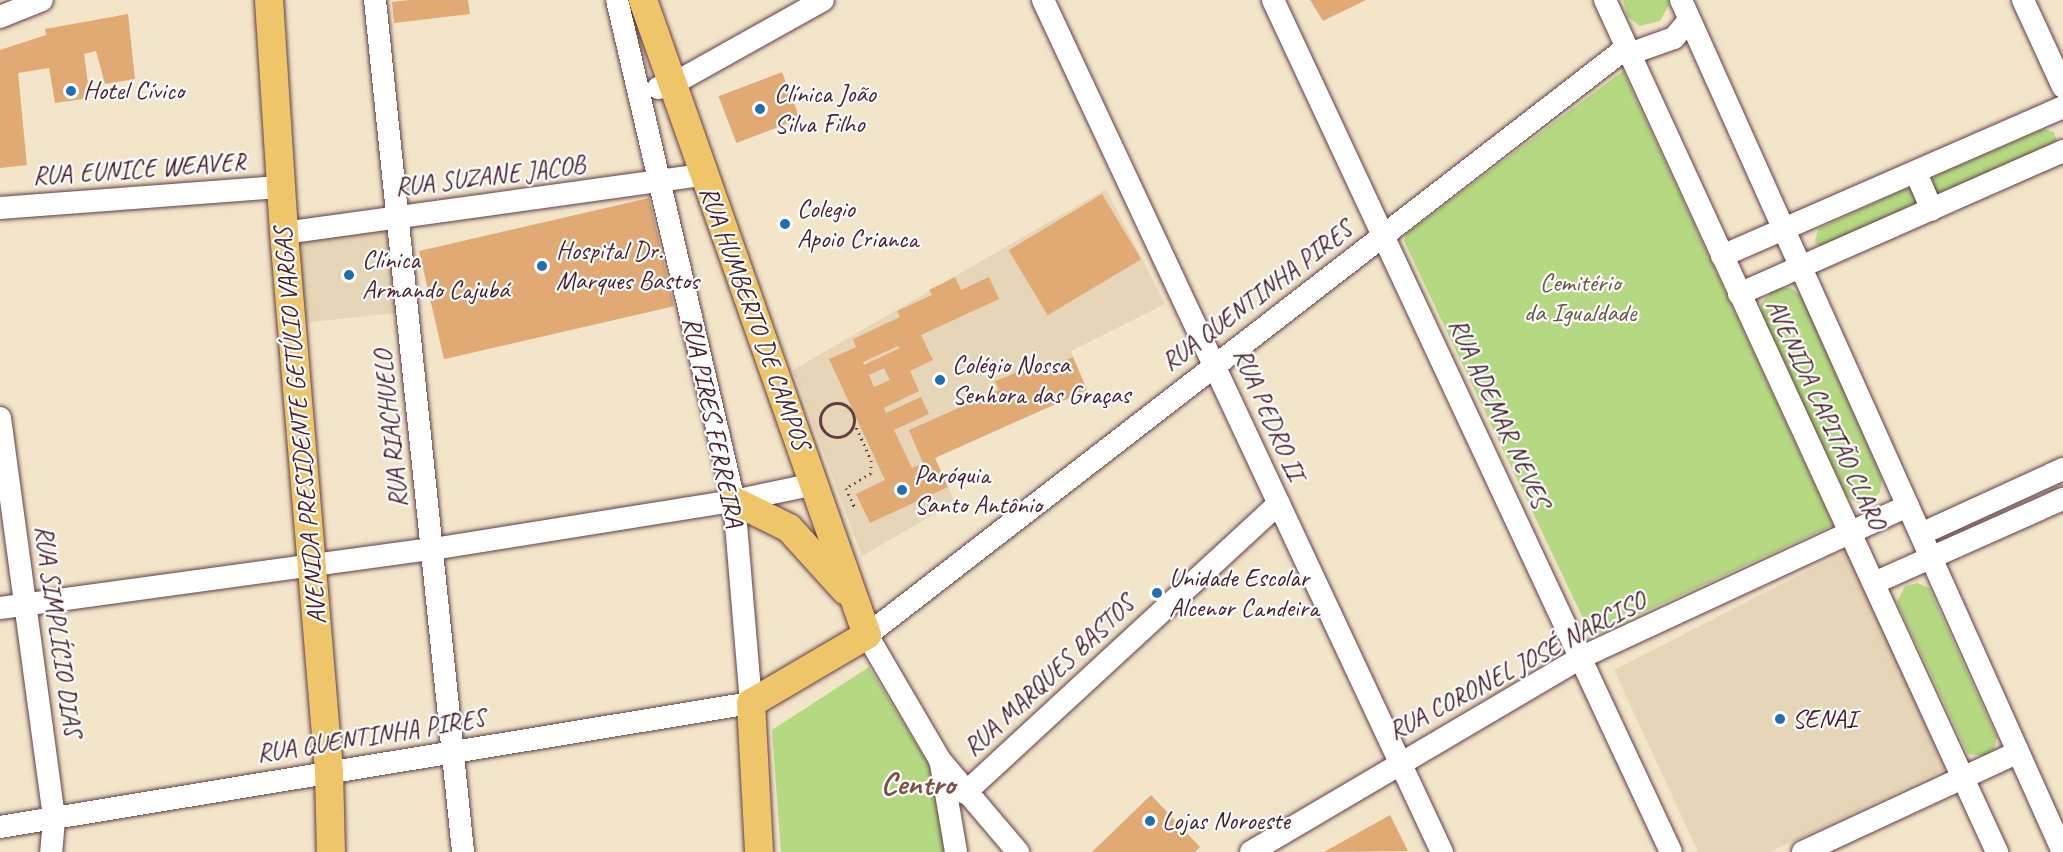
<!DOCTYPE html>
<html>
<head>
<meta charset="utf-8">
<style>
	body { margin:0 }
	#map { position:relative; width:2063px; height:852px; overflow:hidden; background:#f2e5ca; font-family:Caveat,sans-serif }
	div>[style] { position:absolute }
	.built>* { inset:0; background:#e6d5b7; transform-origin:0 0 }
	.green>* { inset:0; background:#b5d982 }
	.building>* { inset:0; background:#e1aa75; transform-origin:0 0 }
	.path>* { height:3px; margin-top:-1.5px; transform-origin:0; background:repeating-linear-gradient(90deg,#633d43 0 1.5px,transparent 0 6px) }
	.path>.ring { margin:-1.5px; padding:0; box-sizing:content-box; background:none; border:3px solid #633d43; border-radius:50% }
	.roads { filter:drop-shadow(0 0 2px #633d43) drop-shadow(0 0 2px #633d43) }
	.minor>* { height:22px; margin:-11px; padding:0 11px; transform-origin:11px; border-radius:11px; background:#fff }
	.major>* { height:28px; margin:-14px; padding:0 14px; transform-origin:14px; border-radius:14px; background:#eec569 }
	.dots>* { width:16px; height:16px; translate:-50% -50%; box-sizing:border-box; border:3px solid #fff; border-radius:50% }
	span { translate:-50% -50%; white-space:nowrap; text-align:center; line-height:1.15; -webkit-text-stroke:4.5px #fff; paint-order:stroke }
	.poi-label { font-size:26px; color:#4a1f2b }
	.left { translate:0 -50%; text-align:left }
	.street-label { font-size:26px; color:#4a1f2b }
	.park-label { font-size:26px; color:#6a5745 }
	.district-label { font-size:32px; color:#7f5045; font-weight:700 }
</style>
</head>
<body>
<div id="map">
	<div class="built">
		<i style="clip-path:polygon(1106px 189px,1165px 304px,1071px 351px,1087px 390px,935px 458px,955px 502px,862px 556px,793px 370px)"></i>
		<i style="left:392px;top:224px;width:89px;height:96px;rotate:84deg"></i>
		<i style="clip-path:polygon(1848px 550px,1945px 769px,1770px 852px,1698px 852px,1614px 670px)"></i>
	</div>
	<div class="green">
		<i style="clip-path:polygon(1623px 0,1668px 0,1669px 5px,1660px 21px,1640px 26px,1628px 17px)"></i>
		<i style="clip-path:polygon(1623px 71px,1833px 525px,1596px 634px,1589px 631px,1404px 241px,1406px 234px)"></i>
		<i style="clip-path:polygon(2044px 129px,2054px 132px,2057px 142px,1938px 195px,1932px 182px,1935px 176px)"></i>
		<i style="clip-path:polygon(1905px 189px,1912px 190px,1918px 205px,1820px 247px,1815px 242px,1818px 229px)"></i>
		<i style="clip-path:polygon(1776px 288px,1791px 288px,1802px 297px,1882px 479px,1880px 492px,1871px 501px,1858px 503px,1847px 497px,1762px 318px,1761px 303px)"></i>
		<i style="clip-path:polygon(1918px 583px,1929px 588px,1997px 738px,1994px 749px,1985px 756px,1968px 754px,1897px 602px,1905px 586px)"></i>
		<i style="clip-path:polygon(869px 667px,935px 775px,944px 852px,781px 852px,772px 730px)"></i>
	</div>
	<div class="building">
		<i style="clip-path:polygon(409px 0,468px 0,470px 14px,394px 23px,392px 2px)"></i>
		<i style="clip-path:polygon(1310px 0,1366px 0,1323px 21px)"></i>
		<i style="clip-path:polygon(128px 14px,135px 79px,105px 84px,96px 51px,84px 54px,90px 98px,55px 103px,49px 68px,18px 73px,27px 165px,0 168px,0 50px,46px 35px,45px 29px)"></i>
		<i style="left:782px;top:72px;width:50px;height:68px;rotate:69deg"></i>
		<i style="left:1102px;top:194px;width:76px;height:109px;rotate:59deg"></i>
		<i style="left:649px;top:198px;width:111px;height:236px;rotate:77deg"></i>
		<i style="clip-path:polygon(evenodd,955px 277px,961px 290px,989px 277px,999px 299px,921px 335px,933px 360px,910px 371px,919px 391px,884px 408px,886px 413px,921px 397px,929px 414px,894px 430px,912px 468px,923px 463px,909px 430px,999px 390px,995px 381px,1006px 377px,1039px 362px,1043px 371px,1073px 357px,1087px 390px,935px 458px,948px 487px,870px 523px,856px 494px,885px 480px,829px 359px,856px 347px,853px 339px,900px 317px,897px 311px,932px 295px,929px 290px,955px 277px,898px 346px,900px 348px,864px 365px,863px 362px,898px 346px,955px 277px,884px 368px,890px 380px,874px 387px,869px 375px,884px 368px)"></i>
		<i style="clip-path:polygon(1151px 795px,1200px 847px,1195px 852px,1092px 852px)"></i>
		<i style="clip-path:polygon(1390px 815px,1408px 851px,1324px 852px)"></i>
	</div>
	<div class="path">
		<i class="ring" style="left:820px;top:403px;width:31px;height:31px"></i>
		<i style="left:854px;top:422px;width:42px;rotate:65.9deg"></i>
		<i style="left:871px;top:460px;width:13px;rotate:90deg"></i>
		<i style="left:871px;top:473px;width:29px;rotate:149deg"></i>
		<i style="left:846px;top:488px;width:22px;rotate:66deg"></i>
	</div>
	<div class="roads">
		<div class="minor">
			<i style="left:375px;top:0;width:857px;rotate:84.1deg"></i>
			<i style="left:1043px;top:0;width:941px;rotate:64.91deg"></i>
			<i style="left:1273px;top:0;width:940px;rotate:64.96deg"></i>
			<i style="left:1605px;top:0;width:938px;rotate:65.29deg"></i>
			<i style="left:1681px;top:0;width:934px;rotate:65.85deg"></i>
			<i style="left:2023px;top:0;width:96px;rotate:65.3deg"></i>
			<i style="left:0;top:17px;width:45px;rotate:-22deg"></i>
			<i style="left:1629px;top:54px;width:48px;rotate:-19.6deg"></i>
			<i style="left:1674px;top:38px;width:23px;rotate:-50deg"></i>
			<i style="left:658px;top:88px;width:13px;rotate:-13deg"></i>
			<i style="left:671px;top:85px;width:174px;rotate:-29.2deg"></i>
			<i style="left:1916px;top:173px;width:40px;rotate:66.6deg"></i>
			<i style="left:0;top:208px;width:283px;rotate:-4.3deg"></i>
			<i style="left:284px;top:233px;width:424px;rotate:-7.9deg"></i>
			<i style="left:1722px;top:256px;width:372px;rotate:-23.6deg"></i>
			<i style="left:1739px;top:294px;width:354px;rotate:-23.8deg"></i>
			<i style="left:0;top:418px;width:406px;rotate:82.3deg"></i>
			<i style="left:54px;top:820px;width:32px;rotate:95deg"></i>
			<i style="left:1921px;top:534px;width:156px;rotate:-24.6deg"></i>
			<i style="left:1874px;top:583px;width:207px;rotate:-24deg"></i>
			<i style="left:0;top:608px;width:437px;rotate:-7.8deg"></i>
			<i style="left:433px;top:549px;width:305px;rotate:-9.1deg"></i>
			<i style="left:734px;top:501px;width:83px;rotate:-11.9deg"></i>
			<i style="left:941px;top:764px;width:89px;rotate:80.3deg"></i>
			<i style="left:965px;top:793px;width:427px;rotate:-42.7deg"></i>
			<i style="left:0;top:827px;width:761px;rotate:-9.38deg"></i>
			<i style="left:751px;top:703px;width:203px;rotate:-94.8deg"></i>
			<i style="left:734px;top:501px;width:514px;rotate:-103.14deg"></i>
			<i style="left:1018px;top:852px;width:121px;rotate:-130.3deg"></i>
			<i style="left:940px;top:760px;width:145px;rotate:-120.3deg"></i>
			<i style="left:867px;top:635px;width:960px;rotate:-37.72deg"></i>
			<i style="left:1251px;top:852px;width:384px;rotate:-30.5deg"></i>
			<i style="left:1582px;top:657px;width:359px;rotate:-24.9deg"></i>
			<i style="left:1803px;top:852px;width:237px;rotate:-24.9deg"></i>
		</div>
		<div class="major">
			<i style="left:269px;top:0;width:233px;rotate:86.3deg"></i>
			<i style="left:284px;top:233px;width:540px;rotate:85.22deg"></i>
			<i style="left:329px;top:771px;width:81px;rotate:88.6deg"></i>
			<i style="left:643px;top:0;width:673px;rotate:70.57deg"></i>
			<i style="left:867px;top:635px;width:134px;rotate:149.6deg"></i>
			<i style="left:751px;top:703px;width:149px;rotate:86.9deg"></i>
			<i style="left:734px;top:501px;width:61px;rotate:26.1deg"></i>
			<i style="left:789px;top:528px;width:84px;rotate:47.9deg"></i>
		</div>
	</div>
	<div class="dots">
		<i style="left:71px;top:91px;background:#1f6fb2"></i>
		<i style="left:760px;top:109px;background:#1f6fb2"></i>
		<i style="left:785px;top:224px;background:#1f6fb2"></i>
		<i style="left:542px;top:266px;background:#1f6fb2"></i>
		<i style="left:349px;top:275px;background:#1f6fb2"></i>
		<i style="left:940px;top:380px;background:#1f6fb2"></i>
		<i style="left:902px;top:490px;background:#1f6fb2"></i>
		<i style="left:1157px;top:593px;background:#1f6fb2"></i>
		<i style="left:1780px;top:719px;background:#1f6fb2"></i>
		<i style="left:1150px;top:821px;background:#1f6fb2"></i>
	</div>
	<div class="poi-label">
		<span class="left" style="left:83px;top:91px">Hotel Cívico</span>
		<span class="left" style="left:774px;top:109px">Clínica João<br>Silva Filho</span>
		<span class="left" style="left:797px;top:224px">Colegio<br>Apoio Crianca</span>
		<span class="left" style="left:556px;top:266px">Hospital Dr.<br>Marques Bastos</span>
		<span class="left" style="left:362px;top:275px">Clínica<br>Armando Cajubá</span>
		<span class="left" style="left:952px;top:380px">Colégio Nossa<br>Senhora das Graças</span>
		<span class="left" style="left:914px;top:490px">Paróquia<br>Santo Antônio</span>
		<span class="left" style="left:1169px;top:593px">Unidade Escolar<br>Alcenor Candeira</span>
		<span class="left" style="left:1792px;top:719px">SENAI</span>
		<span class="left" style="left:1162px;top:821px">Lojas Noroeste</span>
	</div>
	<div class="street-label">
		<span style="left:139px;top:169px;rotate:-4deg">RUA EUNICE WEAVER</span>
		<span style="left:490px;top:176px;rotate:-7deg">RUA SUZANE JACOB</span>
		<span style="left:1257px;top:296px;rotate:-37deg">RUA QUENTINHA PIRES</span>
		<span style="left:755px;top:318px;rotate:70deg">RUA HUMBERTO DE CAMPOS</span>
		<span style="left:1499px;top:413px;rotate:65deg">RUA ADEMAR NEVES</span>
		<span style="left:1269px;top:414px;rotate:66deg">RUA PEDRO II</span>
		<span style="left:1826px;top:414px;rotate:65deg">AVENIDA CAPITÃO CLARO</span>
		<span style="left:713px;top:422px;rotate:78deg">RUA PIRES FERREIRA</span>
		<span style="left:300px;top:426px;rotate:-95deg">AVENIDA PRESIDENTE GETÚLIO VARGAS</span>
		<span style="left:391px;top:429px;rotate:-96deg">RUA RIACHUELO</span>
		<span style="left:58px;top:631px;rotate:82deg">RUA SIMPLÍCIO DIAS</span>
		<span style="left:1517px;top:666px;rotate:-28deg">RUA CORONEL JOSÉ NARCISO</span>
		<span style="left:1049px;top:676px;rotate:-43deg">RUA MARQUES BASTOS</span>
		<span style="left:371px;top:736px;rotate:-9deg">RUA QUENTINHA PIRES</span>
	</div>
	<div class="park-label">
		<span style="left:1580px;top:298px">Cemitério<br>da Igualdade</span>
	</div>
	<div class="district-label">
		<span style="left:918px;top:784px">Centro</span>
	</div>
</div>
</body>
</html>
